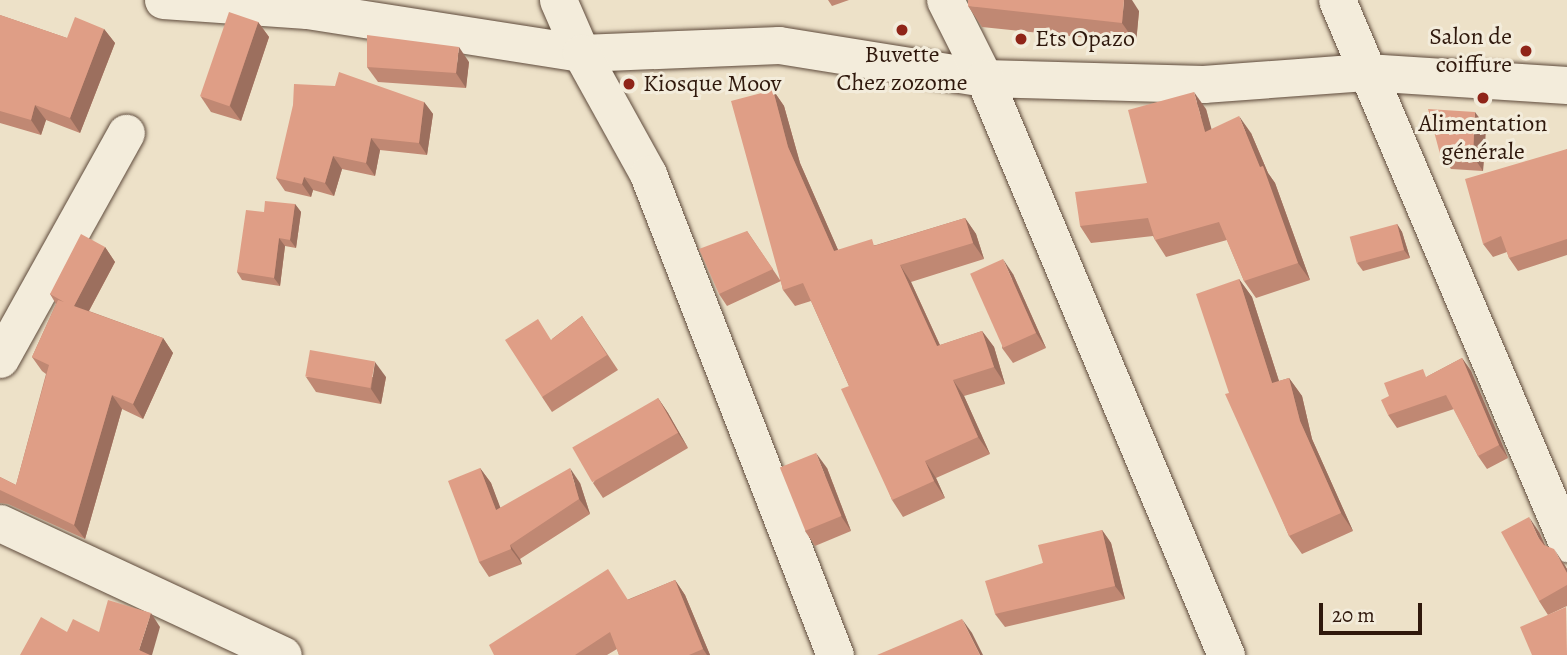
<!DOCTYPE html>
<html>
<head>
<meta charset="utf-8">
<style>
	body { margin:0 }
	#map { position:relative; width:1567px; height:655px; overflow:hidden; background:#ede1c8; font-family:Alegreya,serif }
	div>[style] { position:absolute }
	.roads { filter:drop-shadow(0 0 2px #5e4a3b) drop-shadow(0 0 2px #5e4a3b) }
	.street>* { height:37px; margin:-18.5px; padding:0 18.5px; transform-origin:18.5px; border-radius:18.5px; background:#f3ecdb }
	.wall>* { inset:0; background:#c08873 }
	.shaded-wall>* { inset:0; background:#9c6f5e }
	.building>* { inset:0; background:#df9e86; transform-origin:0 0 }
	.dots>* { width:19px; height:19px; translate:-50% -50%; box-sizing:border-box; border:4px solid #f3ecdb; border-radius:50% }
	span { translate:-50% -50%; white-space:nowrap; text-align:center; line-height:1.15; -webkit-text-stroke:6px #f3ecdb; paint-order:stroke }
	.poi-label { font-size:24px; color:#2f180c }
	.right { translate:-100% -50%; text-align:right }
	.left { translate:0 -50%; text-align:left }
	.scale { position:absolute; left:1319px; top:603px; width:103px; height:32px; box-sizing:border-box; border:4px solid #2f180c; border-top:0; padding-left:9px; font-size:21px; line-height:24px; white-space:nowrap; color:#2f180c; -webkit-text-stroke:5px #f3ecdb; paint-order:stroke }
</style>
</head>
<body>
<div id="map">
	<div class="roads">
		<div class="street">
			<i style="left:163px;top:0;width:144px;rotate:4deg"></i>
			<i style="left:307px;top:10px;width:277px;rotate:8.9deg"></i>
			<i style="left:581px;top:53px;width:198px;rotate:-2.3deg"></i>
			<i style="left:779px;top:45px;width:208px;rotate:9.1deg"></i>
			<i style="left:984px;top:78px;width:219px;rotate:1.6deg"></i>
			<i style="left:1203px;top:84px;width:163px;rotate:-4.2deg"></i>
			<i style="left:1366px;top:72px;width:201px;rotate:3.7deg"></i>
			<i style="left:558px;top:0;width:58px;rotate:66.5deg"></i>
			<i style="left:581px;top:53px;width:138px;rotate:61deg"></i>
			<i style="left:648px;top:174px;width:516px;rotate:68.76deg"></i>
			<i style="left:945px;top:0;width:87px;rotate:63.4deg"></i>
			<i style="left:984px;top:78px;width:626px;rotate:67.25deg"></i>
			<i style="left:1337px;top:0;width:590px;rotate:67.04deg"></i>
			<i style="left:0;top:359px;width:259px;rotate:-60.9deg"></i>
			<i style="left:0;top:523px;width:312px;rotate:25deg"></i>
		</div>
	</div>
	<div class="wall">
		<i style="clip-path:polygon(828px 0,849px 0,832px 6px)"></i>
		<i style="clip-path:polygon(968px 6px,1139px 11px,1136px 43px,982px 27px)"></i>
		<i style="clip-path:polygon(0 15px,67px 38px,104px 29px,115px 43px,80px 133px,46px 120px,41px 135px,0 123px)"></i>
		<i style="clip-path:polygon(258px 22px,269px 37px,241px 121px,211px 112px,201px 97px)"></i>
		<i style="clip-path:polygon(469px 62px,466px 88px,378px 82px,367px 67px)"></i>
		<i style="clip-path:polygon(773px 90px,784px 106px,800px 163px,838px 250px,876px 245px,965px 218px,976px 234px,984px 259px,911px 282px,940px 345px,982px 331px,994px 347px,1005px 384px,964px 396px,990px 454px,936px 478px,945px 498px,903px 517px,892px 500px,849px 386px,811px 301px,795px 306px,783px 290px,781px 281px,727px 306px,719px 294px,747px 231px,780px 280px)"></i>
		<i style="clip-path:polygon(424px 102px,433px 114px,427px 155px,380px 150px,375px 176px,342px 169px,334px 196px,313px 190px,311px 197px,285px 191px,276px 178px)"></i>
		<i style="clip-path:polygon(1206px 109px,1211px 129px,1251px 133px,1268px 173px,1275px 183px,1310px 280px,1256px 298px,1244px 281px,1227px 240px,1166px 257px,1155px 240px,1153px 236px,1091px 243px,1080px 226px,1147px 183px)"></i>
		<i style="clip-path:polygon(1486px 127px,1483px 171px,1451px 169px,1440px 154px)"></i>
		<i style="clip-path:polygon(1567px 149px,1567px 255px,1518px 271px,1509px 258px,1507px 252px,1493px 257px,1483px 244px)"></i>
		<i style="clip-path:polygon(295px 204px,301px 212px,296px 248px,285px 246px,280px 286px,242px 280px,237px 272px,264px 212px)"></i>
		<i style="clip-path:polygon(1397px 224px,1402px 232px,1410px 258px,1363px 271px,1357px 263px)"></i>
		<i style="clip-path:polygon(105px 247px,115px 262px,89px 311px,163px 338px,173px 353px,143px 419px,122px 409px,85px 539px,8px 504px,0 503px,0 477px,16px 485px,46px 374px,42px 371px,32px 357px,56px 304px,50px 294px)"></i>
		<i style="clip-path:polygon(1013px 274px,1046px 348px,1013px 363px,1002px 348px)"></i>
		<i style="clip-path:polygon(1239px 279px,1252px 297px,1279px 381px,1289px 378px,1302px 396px,1312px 439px,1353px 531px,1302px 554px,1289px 536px,1229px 393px)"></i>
		<i style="clip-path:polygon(582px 316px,618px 370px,552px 412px,542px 397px,552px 339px)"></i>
		<i style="clip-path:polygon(1462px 358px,1471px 371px,1508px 458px,1487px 469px,1478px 456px,1454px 409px,1397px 428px,1388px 415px,1428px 376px)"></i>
		<i style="clip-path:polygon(306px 377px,386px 377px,381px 404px,316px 392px)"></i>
		<i style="clip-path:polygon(658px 398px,668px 413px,688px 448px,603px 498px,593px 483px)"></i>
		<i style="clip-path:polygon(480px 468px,491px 483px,500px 508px,580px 483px,590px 514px,520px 559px,522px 564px,489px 577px,479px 562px)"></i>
		<i style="clip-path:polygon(827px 468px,851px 531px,815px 546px,805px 531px)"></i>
		<i style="clip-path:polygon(1102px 530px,1111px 543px,1125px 599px,1005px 627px,995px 614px,1043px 563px)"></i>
		<i style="clip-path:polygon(1539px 532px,1545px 545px,1564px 564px,1567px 569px,1567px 606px,1548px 615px,1539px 601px)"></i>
		<i style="clip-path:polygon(675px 580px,685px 595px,710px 655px,619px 655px,617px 649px,607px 655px,494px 655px)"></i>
	</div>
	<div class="shaded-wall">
		<i style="clip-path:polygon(1124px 0,1132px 0,1139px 11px,1136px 43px,1122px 23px)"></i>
		<i style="clip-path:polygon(258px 22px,269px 37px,241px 121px,230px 106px)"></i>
		<i style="clip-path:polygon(104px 29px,115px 43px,80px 133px,70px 118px)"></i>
		<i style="clip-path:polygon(459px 47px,469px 62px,466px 88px,456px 73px)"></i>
		<i style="clip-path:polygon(773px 90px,784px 106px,800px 163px,846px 268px,834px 251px,788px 147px)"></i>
		<i style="clip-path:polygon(1194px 92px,1206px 109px,1217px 149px,1205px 132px)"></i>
		<i style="clip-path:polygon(424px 102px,433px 114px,427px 155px,419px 143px)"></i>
		<i style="clip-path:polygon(35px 105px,46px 120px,41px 135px,31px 120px)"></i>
		<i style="clip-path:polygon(1475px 112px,1486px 127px,1483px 171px,1473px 156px)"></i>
		<i style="clip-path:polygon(1239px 116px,1251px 133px,1268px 173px,1275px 183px,1310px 280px,1298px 263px)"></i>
		<i style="clip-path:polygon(371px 138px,380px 150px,375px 176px,366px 163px)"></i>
		<i style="clip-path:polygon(333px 156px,342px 169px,334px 196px,325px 183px)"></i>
		<i style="clip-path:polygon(304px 177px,313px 190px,311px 197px,302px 184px)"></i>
		<i style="clip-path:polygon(295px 204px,301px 212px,296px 248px,290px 240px)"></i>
		<i style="clip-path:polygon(965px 218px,976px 234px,984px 259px,973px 243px)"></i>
		<i style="clip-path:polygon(1397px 224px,1402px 232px,1410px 258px,1404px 250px)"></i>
		<i style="clip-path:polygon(279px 238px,285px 246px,280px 286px,274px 278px)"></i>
		<i style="clip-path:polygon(105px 247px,115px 262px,84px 320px,74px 306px)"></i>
		<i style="clip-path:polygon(1003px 259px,1013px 274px,1046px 348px,1036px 333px)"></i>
		<i style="clip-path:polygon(900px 265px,911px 282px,948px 363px,937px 346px)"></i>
		<i style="clip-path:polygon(1239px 279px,1252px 297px,1285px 400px,1272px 383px)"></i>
		<i style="clip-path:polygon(982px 331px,994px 347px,1005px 384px,994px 367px)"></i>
		<i style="clip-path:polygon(163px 338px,173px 353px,143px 419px,133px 404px)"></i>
		<i style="clip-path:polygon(1462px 358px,1471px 371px,1508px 458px,1499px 445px)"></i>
		<i style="clip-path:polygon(375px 362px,386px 377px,381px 404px,371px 389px)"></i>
		<i style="clip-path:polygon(1289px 378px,1302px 396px,1312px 439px,1353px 531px,1341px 513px,1300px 421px)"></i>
		<i style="clip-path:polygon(953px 380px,964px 396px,990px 454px,978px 437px)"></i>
		<i style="clip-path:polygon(112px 395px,122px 409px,85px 539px,74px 525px)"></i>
		<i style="clip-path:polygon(658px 398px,668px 413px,688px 448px,678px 433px)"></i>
		<i style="clip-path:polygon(816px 453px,827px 468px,851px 531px,841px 516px)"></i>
		<i style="clip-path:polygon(925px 461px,936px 478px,945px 498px,934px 481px)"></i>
		<i style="clip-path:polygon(480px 468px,491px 483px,507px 525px,496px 510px)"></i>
		<i style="clip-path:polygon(570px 468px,580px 483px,590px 514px,579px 499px)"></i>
		<i style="clip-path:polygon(1529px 517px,1539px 532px,1548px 552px,1538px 537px)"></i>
		<i style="clip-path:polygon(1102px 530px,1111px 543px,1125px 599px,1115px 586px)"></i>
		<i style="clip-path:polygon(510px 545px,520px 559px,522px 564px,511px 549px)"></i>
		<i style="clip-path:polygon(1554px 549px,1564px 564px,1567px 569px,1567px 573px)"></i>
		<i style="clip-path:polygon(675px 580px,685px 595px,710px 655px,707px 655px,703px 649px)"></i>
		<i style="clip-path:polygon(151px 613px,160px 627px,152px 655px,143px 655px,139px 650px)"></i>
		<i style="clip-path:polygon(962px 619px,972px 633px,983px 655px,980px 655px)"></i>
	</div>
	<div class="building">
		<i style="clip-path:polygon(968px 0,1124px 0,1122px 23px,968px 6px)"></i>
		<i style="left:229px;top:12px;width:31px;height:89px;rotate:19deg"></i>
		<i style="clip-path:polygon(0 15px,67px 38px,75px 17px,104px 29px,70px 118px,35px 105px,31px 120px,0 111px)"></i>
		<i style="clip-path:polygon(367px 35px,459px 47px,456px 73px,367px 67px)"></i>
		<i style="clip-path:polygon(339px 72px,424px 102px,419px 143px,371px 138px,366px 163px,333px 156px,325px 183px,304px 177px,302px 184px,276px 178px,293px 105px,294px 84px,335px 86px)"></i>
		<i style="clip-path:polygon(773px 90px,788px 147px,834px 251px,872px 239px,874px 246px,965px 218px,973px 243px,900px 265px,937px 346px,982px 331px,994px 367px,953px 380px,978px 437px,925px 461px,934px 481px,892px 500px,841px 389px,849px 386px,803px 283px,783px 290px,731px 101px)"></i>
		<i style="clip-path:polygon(1194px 92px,1205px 132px,1239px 116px,1260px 167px,1263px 166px,1298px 263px,1244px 281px,1219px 222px,1155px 240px,1148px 218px,1080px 226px,1075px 192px,1147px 183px,1128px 110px)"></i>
		<i style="clip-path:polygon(1428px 109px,1475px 112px,1473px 156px,1440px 154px)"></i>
		<i style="clip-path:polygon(1567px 149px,1567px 239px,1509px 258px,1501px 236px,1483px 244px,1465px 179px)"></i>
		<i style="clip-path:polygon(265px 201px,295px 204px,290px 240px,279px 238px,274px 278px,237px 272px,246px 210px,264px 212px)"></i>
		<i style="left:1397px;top:224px;width:27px;height:49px;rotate:75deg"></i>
		<i style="clip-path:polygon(747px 231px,773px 269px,719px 294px,699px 249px)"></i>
		<i style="clip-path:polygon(81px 234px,105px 247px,74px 306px,163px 338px,133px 404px,112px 395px,74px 525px,0 490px,0 477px,16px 485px,49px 365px,32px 357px,58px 300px,64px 302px,50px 294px)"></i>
		<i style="left:1003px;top:259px;width:81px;height:36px;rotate:66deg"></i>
		<i style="clip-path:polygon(1239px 279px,1272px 383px,1289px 378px,1300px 421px,1341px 513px,1289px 536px,1225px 394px,1229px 393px,1196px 294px)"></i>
		<i style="clip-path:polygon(582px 316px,607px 355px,542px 397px,505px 340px,538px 319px,551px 340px)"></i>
		<i style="left:310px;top:350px;width:66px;height:27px;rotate:10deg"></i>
		<i style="clip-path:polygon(1462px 358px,1499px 445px,1478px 456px,1446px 395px,1388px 415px,1381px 400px,1389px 396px,1384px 383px,1423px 369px,1426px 377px)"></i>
		<i style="left:658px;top:398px;width:40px;height:99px;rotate:60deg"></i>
		<i style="left:816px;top:453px;width:68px;height:39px;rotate:68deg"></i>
		<i style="clip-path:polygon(480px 468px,496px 510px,570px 468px,579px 499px,510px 545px,511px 549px,479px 562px,448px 481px)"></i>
		<i style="clip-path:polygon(1529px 517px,1538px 537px,1544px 545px,1554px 549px,1567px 573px,1567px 585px,1539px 601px,1501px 532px)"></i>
		<i style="clip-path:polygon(1102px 530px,1115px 586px,995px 614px,985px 581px,1043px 563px,1038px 545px)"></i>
		<i style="clip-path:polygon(608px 569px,628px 600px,675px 580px,703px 649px,689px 655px,619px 655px,610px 632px,575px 655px,494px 655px,489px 645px)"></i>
		<i style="clip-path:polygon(108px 600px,151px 613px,139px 650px,150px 655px,20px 655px,41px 617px,67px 632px,73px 619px,99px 632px)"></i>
		<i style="clip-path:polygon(1566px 607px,1567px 655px,1532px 655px,1520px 627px)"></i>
		<i style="clip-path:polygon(962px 619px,980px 655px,877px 655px)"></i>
	</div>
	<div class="dots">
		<i style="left:902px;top:30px;background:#8f2418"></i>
		<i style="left:1021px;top:39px;background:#8f2418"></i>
		<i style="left:1526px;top:51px;background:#8f2418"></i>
		<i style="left:629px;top:84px;background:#8f2418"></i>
		<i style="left:1483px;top:98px;background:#8f2418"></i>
	</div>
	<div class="poi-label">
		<span class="right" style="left:1512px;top:51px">Salon de<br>coiffure</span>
		<span class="left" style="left:1035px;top:39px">Ets Opazo</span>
		<span style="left:902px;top:69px">Buvette<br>Chez zozome</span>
		<span class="left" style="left:643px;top:84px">Kiosque Moov</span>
		<span style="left:1483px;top:138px">Alimentation<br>générale</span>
	</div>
	<div class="scale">20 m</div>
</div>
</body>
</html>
